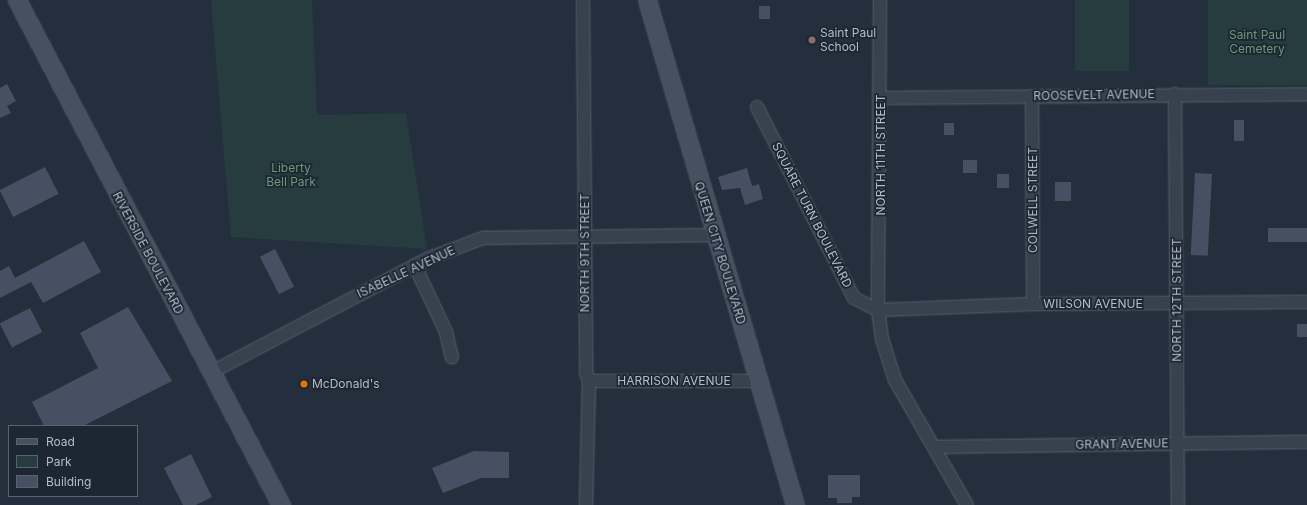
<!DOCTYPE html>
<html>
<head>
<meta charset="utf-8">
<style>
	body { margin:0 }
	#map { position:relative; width:1307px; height:505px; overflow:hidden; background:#242f3e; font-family:Inter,sans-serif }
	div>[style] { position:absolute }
	.green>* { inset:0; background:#263c3f; transform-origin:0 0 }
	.building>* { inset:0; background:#455162; transform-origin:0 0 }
	.roads { filter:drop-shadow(0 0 1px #565f6c) drop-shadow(0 0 1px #565f6c) }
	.street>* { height:12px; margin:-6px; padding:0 6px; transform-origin:6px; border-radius:6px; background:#38414e }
	.secondary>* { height:17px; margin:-8.5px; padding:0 8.5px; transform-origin:8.5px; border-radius:8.5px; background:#465061 }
	.dots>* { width:11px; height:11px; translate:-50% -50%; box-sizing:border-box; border:2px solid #1d2633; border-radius:50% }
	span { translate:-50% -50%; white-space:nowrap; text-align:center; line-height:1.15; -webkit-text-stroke:3.5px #1d2633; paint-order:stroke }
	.poi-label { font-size:12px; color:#b4bcc9 }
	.left { translate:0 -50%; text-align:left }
	.park-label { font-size:12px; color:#6b9a76 }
	.street-label { font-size:12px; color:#b4bcc9 }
	.legend { position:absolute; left:8px; top:425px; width:130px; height:72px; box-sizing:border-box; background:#1d2633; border:1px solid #59626f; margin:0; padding:5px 7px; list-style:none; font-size:12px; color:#b4bcc9 }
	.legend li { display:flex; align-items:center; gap:8px; height:20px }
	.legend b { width:20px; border:1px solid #59626f }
</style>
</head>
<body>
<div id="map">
	<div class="green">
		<i style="clip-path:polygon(211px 0,312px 0,317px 115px,406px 113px,427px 249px,231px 237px)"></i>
		<i style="left:1075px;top:0;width:54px;height:71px"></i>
		<i style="left:1208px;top:0;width:99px;height:85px"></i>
	</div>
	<div class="building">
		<i style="left:759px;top:6px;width:11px;height:13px"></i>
		<i style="clip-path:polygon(7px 84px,16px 101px,7px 106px,11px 113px,0 118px,0 88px)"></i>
		<i style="left:1234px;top:120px;width:10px;height:21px"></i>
		<i style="left:944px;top:123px;width:10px;height:12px"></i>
		<i style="left:963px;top:160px;width:14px;height:13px"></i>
		<i style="left:45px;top:167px;width:30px;height:51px;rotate:63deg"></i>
		<i style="clip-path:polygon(747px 168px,752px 186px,759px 184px,763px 199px,745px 205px,740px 188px,722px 190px,718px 177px)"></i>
		<i style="left:1195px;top:173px;width:17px;height:82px;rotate:3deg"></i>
		<i style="left:997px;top:174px;width:12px;height:14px"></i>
		<i style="left:1055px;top:182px;width:16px;height:19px"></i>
		<i style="left:1307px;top:228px;width:14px;height:39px;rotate:90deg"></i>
		<i style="clip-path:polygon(84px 241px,101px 272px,43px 303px,31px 282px,0 298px,0 271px,9px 266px,15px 278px)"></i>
		<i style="left:275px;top:249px;width:42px;height:17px;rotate:63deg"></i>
		<i style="clip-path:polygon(128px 307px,172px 381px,83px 426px,44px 426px,32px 402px,98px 368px,80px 333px)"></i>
		<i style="left:30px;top:308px;width:27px;height:34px;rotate:63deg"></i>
		<i style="left:1297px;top:324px;width:10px;height:13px"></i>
		<i style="clip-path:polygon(474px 451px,509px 452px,509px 478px,481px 478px,443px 493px,432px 468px)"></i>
		<i style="clip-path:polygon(191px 454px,212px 497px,196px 505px,183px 505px,164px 468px)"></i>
		<i style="clip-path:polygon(828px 475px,860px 475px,860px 497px,852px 497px,852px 503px,837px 503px,837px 498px,828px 498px)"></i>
	</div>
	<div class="roads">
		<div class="street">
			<i style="left:583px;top:0;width:373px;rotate:89.5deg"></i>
			<i style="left:586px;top:373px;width:9px;rotate:69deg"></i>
			<i style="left:589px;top:381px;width:124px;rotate:91.4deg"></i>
			<i style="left:880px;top:0;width:310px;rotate:90.4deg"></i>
			<i style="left:878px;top:310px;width:155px;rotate:-2.2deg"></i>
			<i style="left:1033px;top:304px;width:274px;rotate:-0.4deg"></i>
			<i style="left:1175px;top:94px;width:411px;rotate:89.6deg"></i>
			<i style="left:1032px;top:96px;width:208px;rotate:89.7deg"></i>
			<i style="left:882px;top:98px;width:425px;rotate:-0.5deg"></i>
			<i style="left:757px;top:107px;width:214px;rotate:63.1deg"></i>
			<i style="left:854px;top:298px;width:27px;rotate:27deg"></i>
			<i style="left:878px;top:310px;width:29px;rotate:82deg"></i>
			<i style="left:882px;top:339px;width:43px;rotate:72.4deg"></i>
			<i style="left:895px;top:380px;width:144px;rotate:60.1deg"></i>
			<i style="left:415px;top:266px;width:73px;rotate:64.8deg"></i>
			<i style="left:446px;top:332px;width:26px;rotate:77deg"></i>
			<i style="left:210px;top:373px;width:245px;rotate:-27.7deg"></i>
			<i style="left:427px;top:259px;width:60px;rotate:-20.6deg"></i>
			<i style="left:483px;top:238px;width:232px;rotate:-0.7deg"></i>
			<i style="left:589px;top:381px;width:170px"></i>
			<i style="left:937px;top:447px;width:370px;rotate:-0.8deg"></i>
		</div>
		<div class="secondary">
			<i style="left:17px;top:0;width:570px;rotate:62.4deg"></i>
			<i style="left:647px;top:0;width:526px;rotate:73.67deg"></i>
		</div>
	</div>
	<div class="dots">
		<i style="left:812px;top:40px;background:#8d6e63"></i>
		<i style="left:304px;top:384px;background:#e8710a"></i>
	</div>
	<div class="poi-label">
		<span class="left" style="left:820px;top:40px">Saint Paul<br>School</span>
		<span class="left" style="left:312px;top:384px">McDonald's</span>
	</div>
	<div class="park-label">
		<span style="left:1257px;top:42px">Saint Paul<br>Cemetery</span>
		<span style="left:291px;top:175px">Liberty<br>Bell Park</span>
	</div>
	<div class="street-label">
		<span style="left:1094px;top:95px;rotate:-1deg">ROOSEVELT AVENUE</span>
		<span style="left:881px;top:155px;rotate:-90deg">NORTH 11TH STREET</span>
		<span style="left:1033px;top:200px;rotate:-90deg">COLWELL STREET</span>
		<span style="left:812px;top:215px;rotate:63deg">SQUARE TURN BOULEVARD</span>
		<span style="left:148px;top:253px;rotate:62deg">RIVERSIDE BOULEVARD</span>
		<span style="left:585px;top:253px;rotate:-90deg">NORTH 9TH STREET</span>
		<span style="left:720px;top:253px;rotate:73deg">QUEEN CITY BOULEVARD</span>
		<span style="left:406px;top:272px;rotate:-25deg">ISABELLE AVENUE</span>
		<span style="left:1177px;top:300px;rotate:-90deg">NORTH 12TH STREET</span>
		<span style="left:1093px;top:304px">WILSON AVENUE</span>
		<span style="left:674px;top:381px">HARRISON AVENUE</span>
		<span style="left:1122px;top:444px;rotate:-1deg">GRANT AVENUE</span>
	</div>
	<ul class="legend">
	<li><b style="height:5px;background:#465061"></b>Road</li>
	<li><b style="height:11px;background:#263c3f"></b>Park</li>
	<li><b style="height:11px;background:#455162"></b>Building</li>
	</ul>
</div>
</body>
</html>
